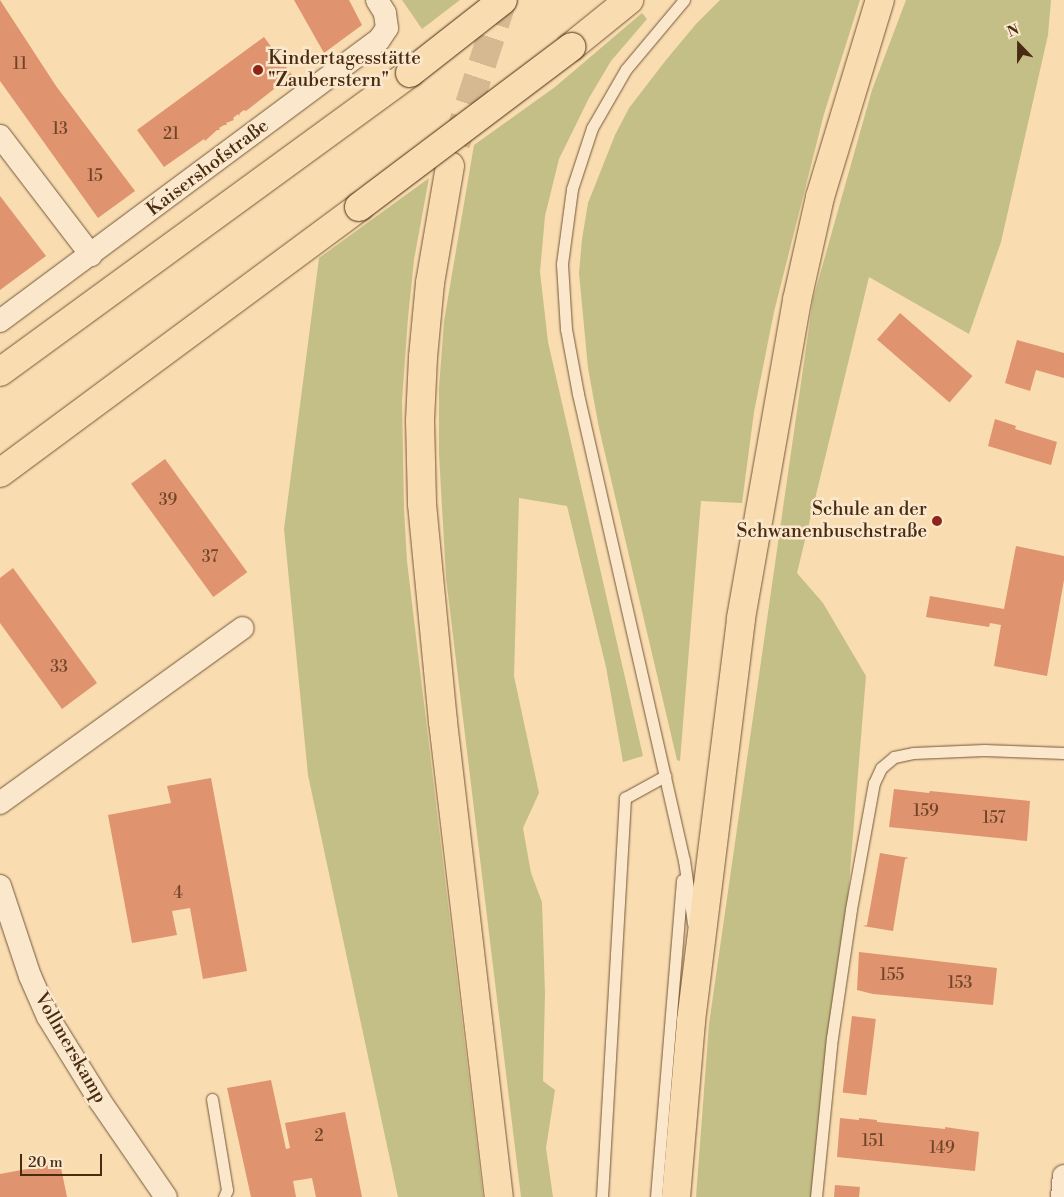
<!DOCTYPE html>
<html>
<head>
<meta charset="utf-8">
<style>
	body { margin:0 }
	#map { position:relative; width:1064px; height:1197px; overflow:hidden; background:#f9dcb0; font-family:"Libre Bodoni",serif }
	div>[style] { position:absolute }
	.green>* { inset:0; background:#c4bf87 }
	.building>* { inset:0; background:#df936e; transform-origin:0 0 }
	.motorway-tunnel>* { height:28px; margin-top:-14px; transform-origin:0; background:repeating-linear-gradient(90deg,#d6b990 0 28px,transparent 0 42px) }
	.roads { filter:drop-shadow(0 0 1px #745739) drop-shadow(0 0 1px #745739) }
	.service>* { height:11px; margin:-5.5px; padding:0 5.5px; transform-origin:5.5px; border-radius:5.5px; background:#fbe8cc }
	.minor>* { height:22px; margin:-11px; padding:0 11px; transform-origin:11px; border-radius:11px; background:#fbe8cc }
	.motorway>* { height:28px; margin:-14px; padding:0 14px; transform-origin:14px; border-radius:14px; background:#f9dcb0 }
	.bridges { filter:drop-shadow(0 0 1px #482b11) drop-shadow(0 0 1px #482b11) }
	.motorway-bridge>* { height:28px; margin:-14px; padding:0 14px; transform-origin:14px; border-radius:14px; background:#f9dcb0 }
	.dots>* { width:14px; height:14px; translate:-50% -50%; box-sizing:border-box; border:2px solid #fbe8cc; border-radius:50% }
	span { translate:-50% -50%; white-space:nowrap; text-align:center; line-height:1.15; -webkit-text-stroke:5px #fbe8cc; paint-order:stroke }
	.number-label { font-size:16px; color:#6e4528 }
	.number-label span { -webkit-text-stroke-width:0 }
	.poi-label { font-size:19px; color:#482b11 }
	.left { translate:0 -50%; text-align:left }
	.right { translate:-100% -50%; text-align:right }
	.street-label { font-size:19px; color:#482b11 }
	.north { position:absolute; left:994px; top:20px; width:50px; height:50px; -webkit-text-stroke:4px #fbe8cc; paint-order:stroke; rotate:338deg; font-size:14px; font-weight:700; line-height:20px; text-align:center; color:#482b11 }
	.north::after { content:''; display:block; margin:auto; width:18px; height:22px; background:#482b11; clip-path:polygon(50% 0,100% 100%,50% 72%,0 100%) }
	.scale { position:absolute; left:20px; top:1154px; width:82px; height:22px; box-sizing:border-box; border:2px solid #482b11; border-top:0; padding-left:6px; font-size:15px; line-height:18px; white-space:nowrap; color:#482b11; -webkit-text-stroke:4px #fbe8cc; paint-order:stroke }
</style>
</head>
<body>
<div id="map">
	<div class="green">
		<i style="clip-path:polygon(402px 0,460px 0,422px 29px)"></i>
		<i style="clip-path:polygon(720px 0,860px 0,824px 114px,774px 312px,754px 412px,742px 503px,701px 501px,680px 761px,677px 760px,599px 428px,588px 368px,579px 273px,582px 239px,588px 203px,615px 135px,629px 108px,666px 60px,696px 24px)"></i>
		<i style="clip-path:polygon(906px 0,1051px 0,1048px 35px,1001px 242px,969px 334px,869px 277px,797px 573px,823px 603px,866px 676px,845px 933px,815px 1197px,696px 1197px,709px 1024px,813px 299px,872px 90px)"></i>
		<i style="clip-path:polygon(642px 13px,647px 19px,611px 61px,589px 98px,559px 159px,545px 216px,540px 272px,548px 342px,643px 756px,623px 762px,606px 667px,567px 506px,519px 498px,514px 676px,539px 793px,523px 828px,531px 873px,542px 902px,545px 993px,543px 1081px,555px 1090px,546px 1148px,553px 1197px,521px 1197px,446px 578px,439px 454px,439px 388px,444px 321px,474px 145px,555px 87px)"></i>
		<i style="clip-path:polygon(429px 178px,414px 260px,408px 318px,402px 401px,404px 509px,407px 561px,483px 1197px,398px 1197px,308px 775px,284px 529px,319px 258px)"></i>
	</div>
	<div class="building">
		<i style="clip-path:polygon(0 0,56px 86px,135px 191px,98px 218px,0 81px)"></i>
		<i style="clip-path:polygon(294px 0,349px 0,362px 25px,324px 53px)"></i>
		<i style="clip-path:polygon(264px 37px,292px 75px,246px 111px,244px 110px,240px 113px,239px 116px,238px 114px,233px 118px,234px 120px,226px 123px,227px 125px,224px 125px,219px 128px,220px 130px,217px 130px,205px 141px,204px 139px,164px 167px,137px 130px)"></i>
		<i style="clip-path:polygon(0 196px,46px 256px,0 290px)"></i>
		<i style="left:900px;top:313px;width:96px;height:35px;rotate:41deg"></i>
		<i style="clip-path:polygon(1017px 340px,1064px 353px,1064px 378px,1036px 370px,1030px 391px,1005px 383px)"></i>
		<i style="clip-path:polygon(995px 419px,1016px 426px,1015px 429px,1057px 442px,1051px 465px,988px 446px)"></i>
		<i style="left:165px;top:459px;width:140px;height:42px;rotate:54deg"></i>
		<i style="clip-path:polygon(1016px 546px,1064px 556px,1064px 580px,1047px 676px,994px 666px,1001px 625px,990px 623px,989px 627px,926px 617px,930px 596px,1004px 609px)"></i>
		<i style="clip-path:polygon(13px 568px,97px 683px,62px 709px,0 623px,0 578px)"></i>
		<i style="clip-path:polygon(211px 778px,247px 971px,203px 979px,190px 908px,172px 911px,177px 935px,132px 943px,108px 815px,171px 803px,167px 786px)"></i>
		<i style="clip-path:polygon(894px 789px,929px 793px,930px 791px,1030px 801px,1027px 841px,889px 827px)"></i>
		<i style="clip-path:polygon(880px 853px,909px 858px,905px 859px,893px 931px,863px 926px,867px 925px)"></i>
		<i style="clip-path:polygon(859px 952px,997px 968px,993px 1005px,873px 994px,857px 990px)"></i>
		<i style="left:852px;top:1016px;width:24px;height:77px;rotate:7deg"></i>
		<i style="clip-path:polygon(271px 1080px,286px 1149px,290px 1148px,285px 1123px,345px 1112px,362px 1197px,316px 1197px,312px 1178px,293px 1181px,296px 1197px,251px 1197px,227px 1088px)"></i>
		<i style="clip-path:polygon(840px 1118px,859px 1120px,859px 1118px,877px 1120px,877px 1122px,945px 1129px,945px 1127px,979px 1132px,975px 1171px,837px 1157px)"></i>
		<i style="clip-path:polygon(60px 1163px,67px 1197px,0 1197px,0 1174px)"></i>
		<i style="clip-path:polygon(835px 1185px,860px 1187px,859px 1197px,834px 1197px)"></i>
	</div>
	<div class="motorway-tunnel">
		<i style="left:456px;top:144px;width:151px;rotate:-71.9deg"></i>
	</div>
	<div class="roads">
		<div class="service">
			<i style="left:684px;top:0;width:90px;rotate:130deg"></i>
			<i style="left:626px;top:69px;width:68px;rotate:120deg"></i>
			<i style="left:592px;top:128px;width:64px;rotate:108.2deg"></i>
			<i style="left:572px;top:189px;width:76px;rotate:97.6deg"></i>
			<i style="left:562px;top:264px;width:65px;rotate:86.5deg"></i>
			<i style="left:566px;top:329px;width:66px;rotate:79.5deg"></i>
			<i style="left:578px;top:394px;width:478px;rotate:77.2deg"></i>
			<i style="left:684px;top:860px;width:64px;rotate:81.9deg"></i>
			<i style="left:212px;top:1099px;width:92px;rotate:80.6deg"></i>
			<i style="left:227px;top:1190px;width:8px;rotate:113deg"></i>
			<i style="left:602px;top:1197px;width:400px;rotate:-86.7deg"></i>
			<i style="left:625px;top:798px;width:46px;rotate:-28.8deg"></i>
			<i style="left:656px;top:1197px;width:318px;rotate:-85.3deg"></i>
			<i style="left:816px;top:1197px;width:160px;rotate:-84.3deg"></i>
			<i style="left:832px;top:1038px;width:130px;rotate:-81.6deg"></i>
			<i style="left:851px;top:909px;width:128px;rotate:-79.7deg"></i>
			<i style="left:874px;top:783px;width:17px;rotate:-65deg"></i>
			<i style="left:881px;top:768px;width:17px;rotate:-40deg"></i>
			<i style="left:894px;top:757px;width:19px;rotate:-12deg"></i>
			<i style="left:913px;top:753px;width:71px;rotate:-2.4deg"></i>
			<i style="left:984px;top:750px;width:80px;rotate:2.1deg"></i>
		</div>
		<div class="minor">
			<i style="left:0;top:136px;width:150px;rotate:52.6deg"></i>
			<i style="left:0;top:321px;width:472px;rotate:-36.6deg"></i>
			<i style="left:379px;top:40px;width:14px;rotate:-56deg"></i>
			<i style="left:387px;top:28px;width:15px;rotate:-98deg"></i>
			<i style="left:385px;top:13px;width:15px;rotate:-122deg"></i>
			<i style="left:0;top:803px;width:299px;rotate:-35.8deg"></i>
			<i style="left:0;top:886px;width:95px;rotate:71.6deg"></i>
			<i style="left:30px;top:976px;width:45px;rotate:66.3deg"></i>
			<i style="left:48px;top:1017px;width:99px;rotate:58.2deg"></i>
			<i style="left:100px;top:1101px;width:116px;rotate:55.5deg"></i>
			<i style="left:1062px;top:1197px;width:21px;rotate:-85deg"></i>
		</div>
		<div class="motorway">
			<i style="left:571px;top:47px;width:75px;rotate:-39deg"></i>
			<i style="left:450px;top:166px;width:119px;rotate:99.7deg"></i>
			<i style="left:430px;top:283px;width:74px;rotate:95.4deg"></i>
			<i style="left:423px;top:357px;width:64px;rotate:92.7deg"></i>
			<i style="left:420px;top:421px;width:83px;rotate:88.6deg"></i>
			<i style="left:422px;top:504px;width:219px;rotate:84.5deg"></i>
			<i style="left:443px;top:722px;width:478px;rotate:83.3deg"></i>
			<i style="left:0;top:372px;width:507px;rotate:-36.1deg"></i>
			<i style="left:0;top:473px;width:447px;rotate:-36.5deg"></i>
			<i style="left:676px;top:1197px;width:177px;rotate:-85.1deg"></i>
			<i style="left:691px;top:1021px;width:406px;rotate:-82.9deg"></i>
			<i style="left:741px;top:618px;width:323px;rotate:-80deg"></i>
			<i style="left:797px;top:300px;width:106px;rotate:-77.4deg"></i>
			<i style="left:820px;top:197px;width:206px;rotate:-73.1deg"></i>
		</div>
	</div>
	<div class="bridges">
		<div class="motorway-bridge">
			<i style="left:410px;top:73px;width:118px;rotate:-38.1deg"></i>
			<i style="left:359px;top:207px;width:266px;rotate:-37deg"></i>
		</div>
	</div>
	<div class="dots">
		<i style="left:258px;top:70px;background:#8f2418"></i>
		<i style="left:937px;top:521px;background:#8f2418"></i>
	</div>
	<div class="number-label">
		<span style="left:20px;top:64px">11</span>
		<span style="left:60px;top:129px">13</span>
		<span style="left:171px;top:134px">21</span>
		<span style="left:95px;top:176px">15</span>
		<span style="left:168px;top:500px">39</span>
		<span style="left:210px;top:557px">37</span>
		<span style="left:59px;top:667px">33</span>
		<span style="left:926px;top:811px">159</span>
		<span style="left:994px;top:818px">157</span>
		<span style="left:178px;top:893px">4</span>
		<span style="left:892px;top:975px">155</span>
		<span style="left:960px;top:983px">153</span>
		<span style="left:319px;top:1136px">2</span>
		<span style="left:873px;top:1141px">151</span>
		<span style="left:942px;top:1148px">149</span>
	</div>
	<div class="poi-label">
		<span class="left" style="left:268px;top:70px">Kindertagesstätte<br>"Zauberstern"</span>
		<span class="right" style="left:927px;top:521px">Schule an der<br>Schwanenbuschstraße</span>
	</div>
	<div class="street-label">
		<span style="left:208px;top:168px;rotate:-37deg">Kaisershofstraße</span>
		<span style="left:70px;top:1048px;rotate:60deg">Vollmerskamp</span>
	</div>
	<div class="north">N</div>
	<div class="scale">20 m</div>
</div>
</body>
</html>
